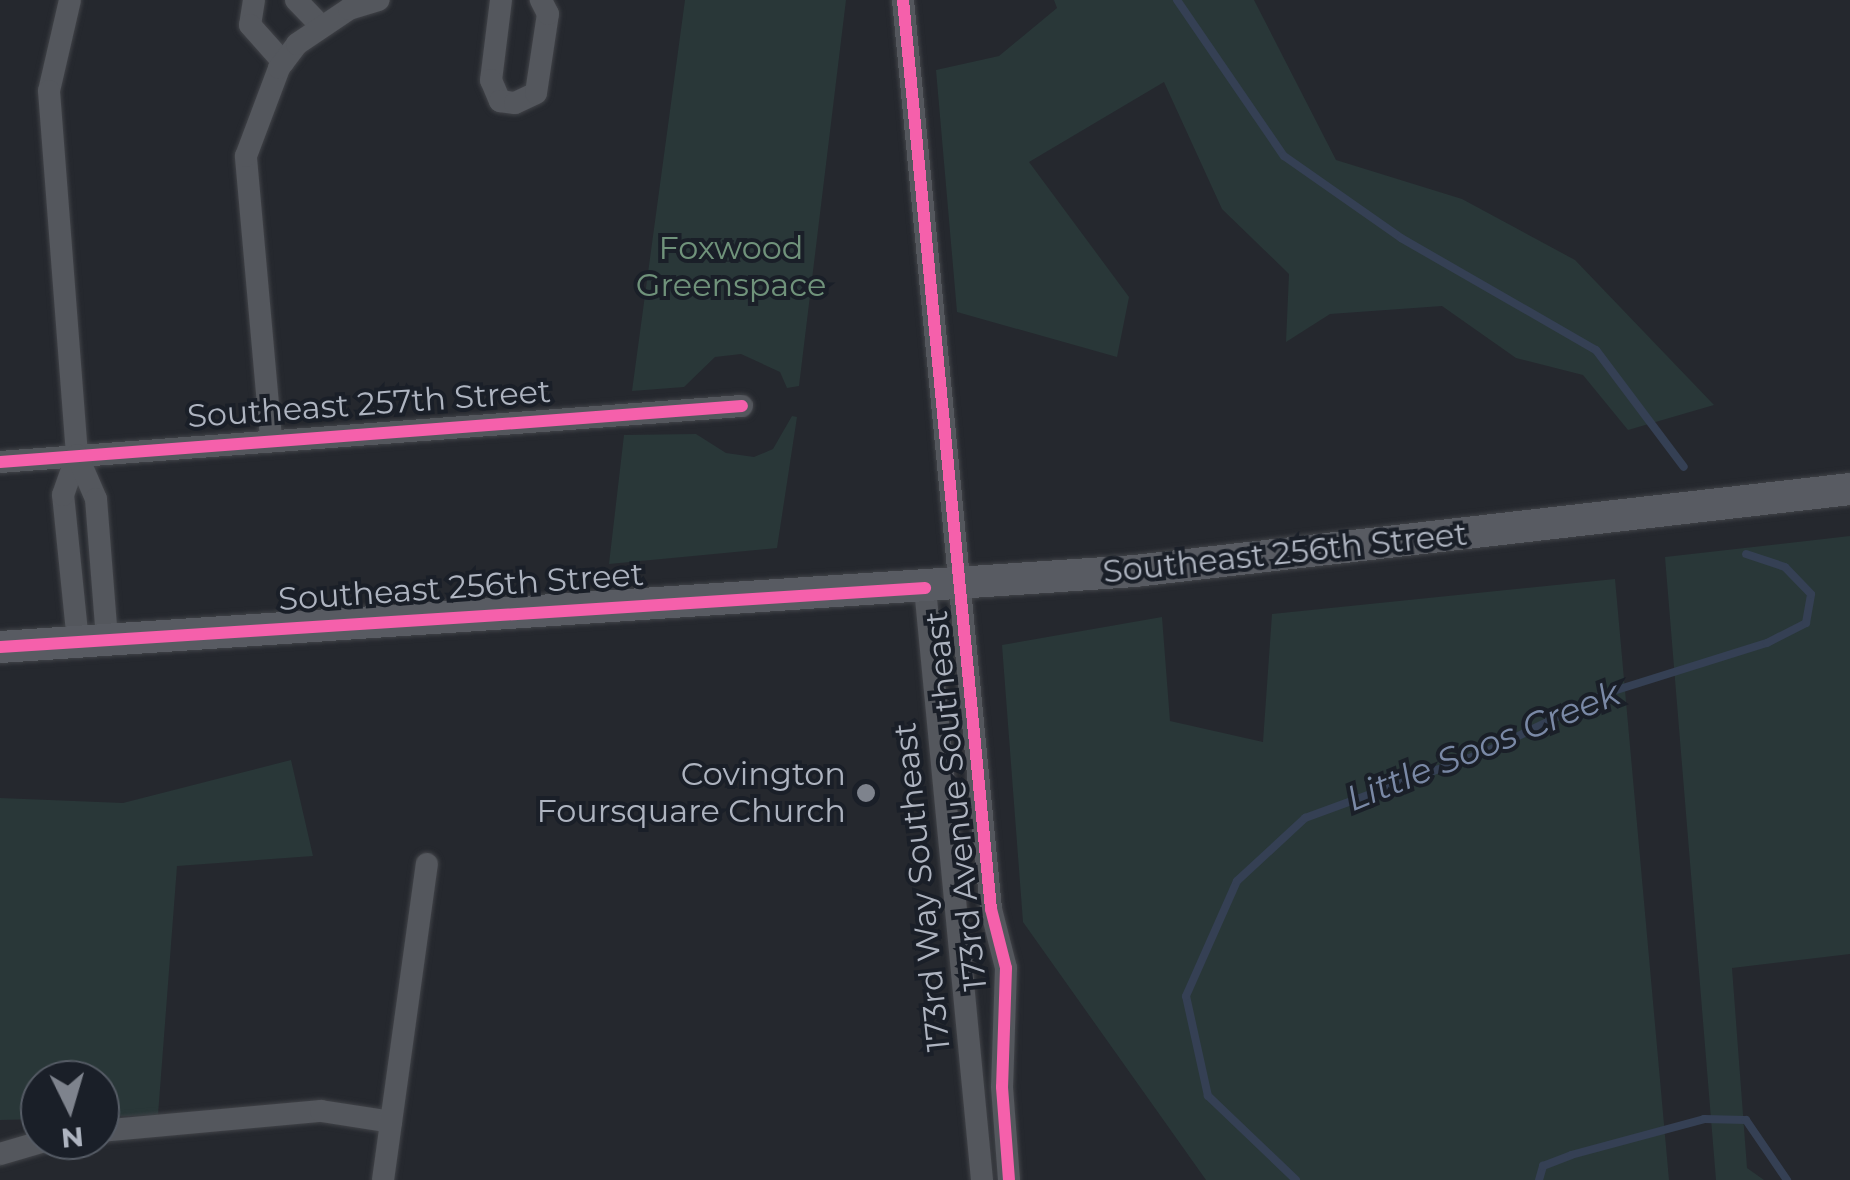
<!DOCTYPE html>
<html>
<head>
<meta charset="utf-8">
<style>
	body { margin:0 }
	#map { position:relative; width:1850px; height:1180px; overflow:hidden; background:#25282e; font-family:Montserrat,sans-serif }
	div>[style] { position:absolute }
	.green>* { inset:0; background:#293738 }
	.stream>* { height:8px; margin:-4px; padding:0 4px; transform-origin:4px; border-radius:4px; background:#354054 }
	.roads { filter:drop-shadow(0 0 2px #414348) drop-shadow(0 0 2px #414348) }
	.street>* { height:22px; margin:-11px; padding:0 11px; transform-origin:11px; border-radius:11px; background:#54575d }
	.secondary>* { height:32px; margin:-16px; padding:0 16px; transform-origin:16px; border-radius:16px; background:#585b62 }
	.cycleway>* { height:12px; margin:-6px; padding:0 6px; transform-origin:6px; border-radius:6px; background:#f560ab }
	.dots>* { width:28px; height:28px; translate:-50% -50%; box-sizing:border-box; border:5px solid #1a1f28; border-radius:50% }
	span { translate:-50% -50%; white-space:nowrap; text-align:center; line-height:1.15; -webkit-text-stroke:8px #1a1f28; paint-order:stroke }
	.park-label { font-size:32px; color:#70937b }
	.street-label { font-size:32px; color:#aeb4c0 }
	.poi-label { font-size:32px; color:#aeb4c0 }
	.right { translate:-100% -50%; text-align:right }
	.water-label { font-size:35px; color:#7a89a6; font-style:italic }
	.north { position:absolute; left:20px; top:1060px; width:100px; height:100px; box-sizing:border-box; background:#1a1f28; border:2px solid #555b65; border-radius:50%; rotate:175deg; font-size:28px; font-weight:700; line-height:40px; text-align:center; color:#aeb4c0 }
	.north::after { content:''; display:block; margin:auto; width:35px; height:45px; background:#7e838d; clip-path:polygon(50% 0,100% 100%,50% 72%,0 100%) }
</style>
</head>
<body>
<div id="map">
	<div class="green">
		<i style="clip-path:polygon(685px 0,846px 0,799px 386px,787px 388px,780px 372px,741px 354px,715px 357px,684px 387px,632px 391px)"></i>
		<i style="clip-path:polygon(1054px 0,1254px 0,1336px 160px,1462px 199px,1575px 260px,1714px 405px,1628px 430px,1583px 375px,1516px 358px,1442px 306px,1330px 314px,1286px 342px,1289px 274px,1222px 209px,1164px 82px,1029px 162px,1129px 297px,1117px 357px,957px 312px,936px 70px,999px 56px,1057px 8px)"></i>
		<i style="clip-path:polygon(792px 416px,797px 417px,777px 548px,609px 564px,624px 435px,696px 434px,726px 453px,754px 457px,773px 449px)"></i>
		<i style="clip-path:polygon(1850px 536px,1850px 954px,1732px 968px,1747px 1168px,1764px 1180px,1716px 1180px,1665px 557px)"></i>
		<i style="clip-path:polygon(1615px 579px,1669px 1180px,1206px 1180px,1023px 922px,1002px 645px,1162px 617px,1170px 721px,1263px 742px,1272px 614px)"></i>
		<i style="clip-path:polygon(291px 760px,313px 856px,177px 866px,158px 1115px,100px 1117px,100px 1080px,40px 1080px,40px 1119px,0 1120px,0 798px,123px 803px)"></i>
	</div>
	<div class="stream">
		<i style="left:1177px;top:0;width:189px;rotate:55.6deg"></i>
		<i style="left:1284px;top:156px;width:143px;rotate:35deg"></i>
		<i style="left:1401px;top:238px;width:225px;rotate:29.9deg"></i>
		<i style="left:1596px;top:350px;width:146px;rotate:53.1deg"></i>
		<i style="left:1296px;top:1180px;width:122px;rotate:-136.3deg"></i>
		<i style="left:1208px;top:1096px;width:102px;rotate:-102.4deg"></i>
		<i style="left:1186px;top:996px;width:126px;rotate:-66.1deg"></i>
		<i style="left:1237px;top:881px;width:93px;rotate:-42.8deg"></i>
		<i style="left:1305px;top:818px;width:189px;rotate:-20.1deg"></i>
		<i style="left:1483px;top:753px;width:138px;rotate:-25.8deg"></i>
		<i style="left:1607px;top:693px;width:168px;rotate:-17.4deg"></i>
		<i style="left:1767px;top:643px;width:44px;rotate:-27.1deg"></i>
		<i style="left:1806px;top:623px;width:29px;rotate:-80deg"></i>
		<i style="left:1811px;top:594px;width:37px;rotate:-134deg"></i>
		<i style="left:1785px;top:567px;width:41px;rotate:-161.6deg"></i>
		<i style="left:1539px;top:1180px;width:15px;rotate:-74deg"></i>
		<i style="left:1543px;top:1166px;width:30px;rotate:-21deg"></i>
		<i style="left:1571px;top:1155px;width:138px;rotate:-15.1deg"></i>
		<i style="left:1704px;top:1119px;width:42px;rotate:1.4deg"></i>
		<i style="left:1746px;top:1120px;width:73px;rotate:55.7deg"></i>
	</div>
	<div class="roads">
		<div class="street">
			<i style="left:70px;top:0;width:93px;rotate:103deg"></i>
			<i style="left:49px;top:91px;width:365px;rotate:85.6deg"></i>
			<i style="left:254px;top:0;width:25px;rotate:99deg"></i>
			<i style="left:250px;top:25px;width:50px;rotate:48.3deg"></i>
			<i style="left:296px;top:0;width:36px;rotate:46deg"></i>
			<i style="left:501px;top:0;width:81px;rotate:97.1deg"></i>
			<i style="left:491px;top:80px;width:23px;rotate:67deg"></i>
			<i style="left:500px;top:101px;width:15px;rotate:8deg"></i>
			<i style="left:515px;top:103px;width:23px;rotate:-25deg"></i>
			<i style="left:536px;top:93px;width:80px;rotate:-81.4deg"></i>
			<i style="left:548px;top:14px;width:16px;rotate:-117deg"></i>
			<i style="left:903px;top:0;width:913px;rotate:84.47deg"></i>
			<i style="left:991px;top:909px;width:61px;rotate:75.7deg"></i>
			<i style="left:1006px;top:968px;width:119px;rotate:91.9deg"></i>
			<i style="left:1002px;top:1087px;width:93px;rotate:85.7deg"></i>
			<i style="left:271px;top:438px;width:283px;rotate:-95.1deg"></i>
			<i style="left:246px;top:156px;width:94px;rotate:-69.4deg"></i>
			<i style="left:279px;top:68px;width:30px;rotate:-53deg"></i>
			<i style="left:297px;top:44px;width:63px;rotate:-33.9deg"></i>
			<i style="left:349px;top:9px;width:31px;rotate:-17deg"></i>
			<i style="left:0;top:462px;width:744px;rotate:-4.32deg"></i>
			<i style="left:925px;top:588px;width:595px;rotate:84.5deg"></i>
			<i style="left:78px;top:642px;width:148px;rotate:-95.8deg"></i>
			<i style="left:63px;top:495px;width:42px;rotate:-70.7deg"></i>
			<i style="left:77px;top:455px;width:48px;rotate:66.6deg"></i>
			<i style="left:96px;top:499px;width:141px;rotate:85.5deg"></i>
			<i style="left:100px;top:1131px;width:222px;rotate:-5.2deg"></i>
			<i style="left:321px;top:1111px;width:71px;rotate:8.9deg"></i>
			<i style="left:0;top:1154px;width:50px;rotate:-16.3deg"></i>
			<i style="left:383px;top:1180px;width:319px;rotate:-82.1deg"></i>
		</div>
		<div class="secondary">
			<i style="left:0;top:647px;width:1138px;rotate:-3.83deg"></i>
			<i style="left:1135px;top:571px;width:720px;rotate:-6.54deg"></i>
		</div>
	</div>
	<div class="cycleway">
		<i style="left:903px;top:0;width:913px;rotate:84.47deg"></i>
		<i style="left:991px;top:909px;width:61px;rotate:75.7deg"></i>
		<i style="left:1006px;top:968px;width:119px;rotate:91.9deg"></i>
		<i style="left:1002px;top:1087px;width:93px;rotate:85.7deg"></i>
		<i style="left:0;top:462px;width:744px;rotate:-4.32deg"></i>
		<i style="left:0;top:647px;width:927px;rotate:-3.65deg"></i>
	</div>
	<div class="dots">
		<i style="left:866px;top:793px;background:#7e838d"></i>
	</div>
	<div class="park-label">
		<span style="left:731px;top:267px">Foxwood<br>Greenspace</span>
	</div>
	<div class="street-label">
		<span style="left:369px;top:404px;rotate:-4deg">Southeast 257th Street</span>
		<span style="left:1285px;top:553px;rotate:-6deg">Southeast 256th Street</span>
		<span style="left:461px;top:587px;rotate:-4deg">Southeast 256th Street</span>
		<span style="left:956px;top:801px;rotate:-96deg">173rd Avenue Southeast</span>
		<span style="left:922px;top:887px;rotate:-96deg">173rd Way Southeast</span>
	</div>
	<div class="poi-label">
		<span class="right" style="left:846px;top:793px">Covington<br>Foursquare Church</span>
	</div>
	<div class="water-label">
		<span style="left:1483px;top:746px;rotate:-22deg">Little Soos Creek</span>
	</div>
	<div class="north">N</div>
</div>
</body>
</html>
